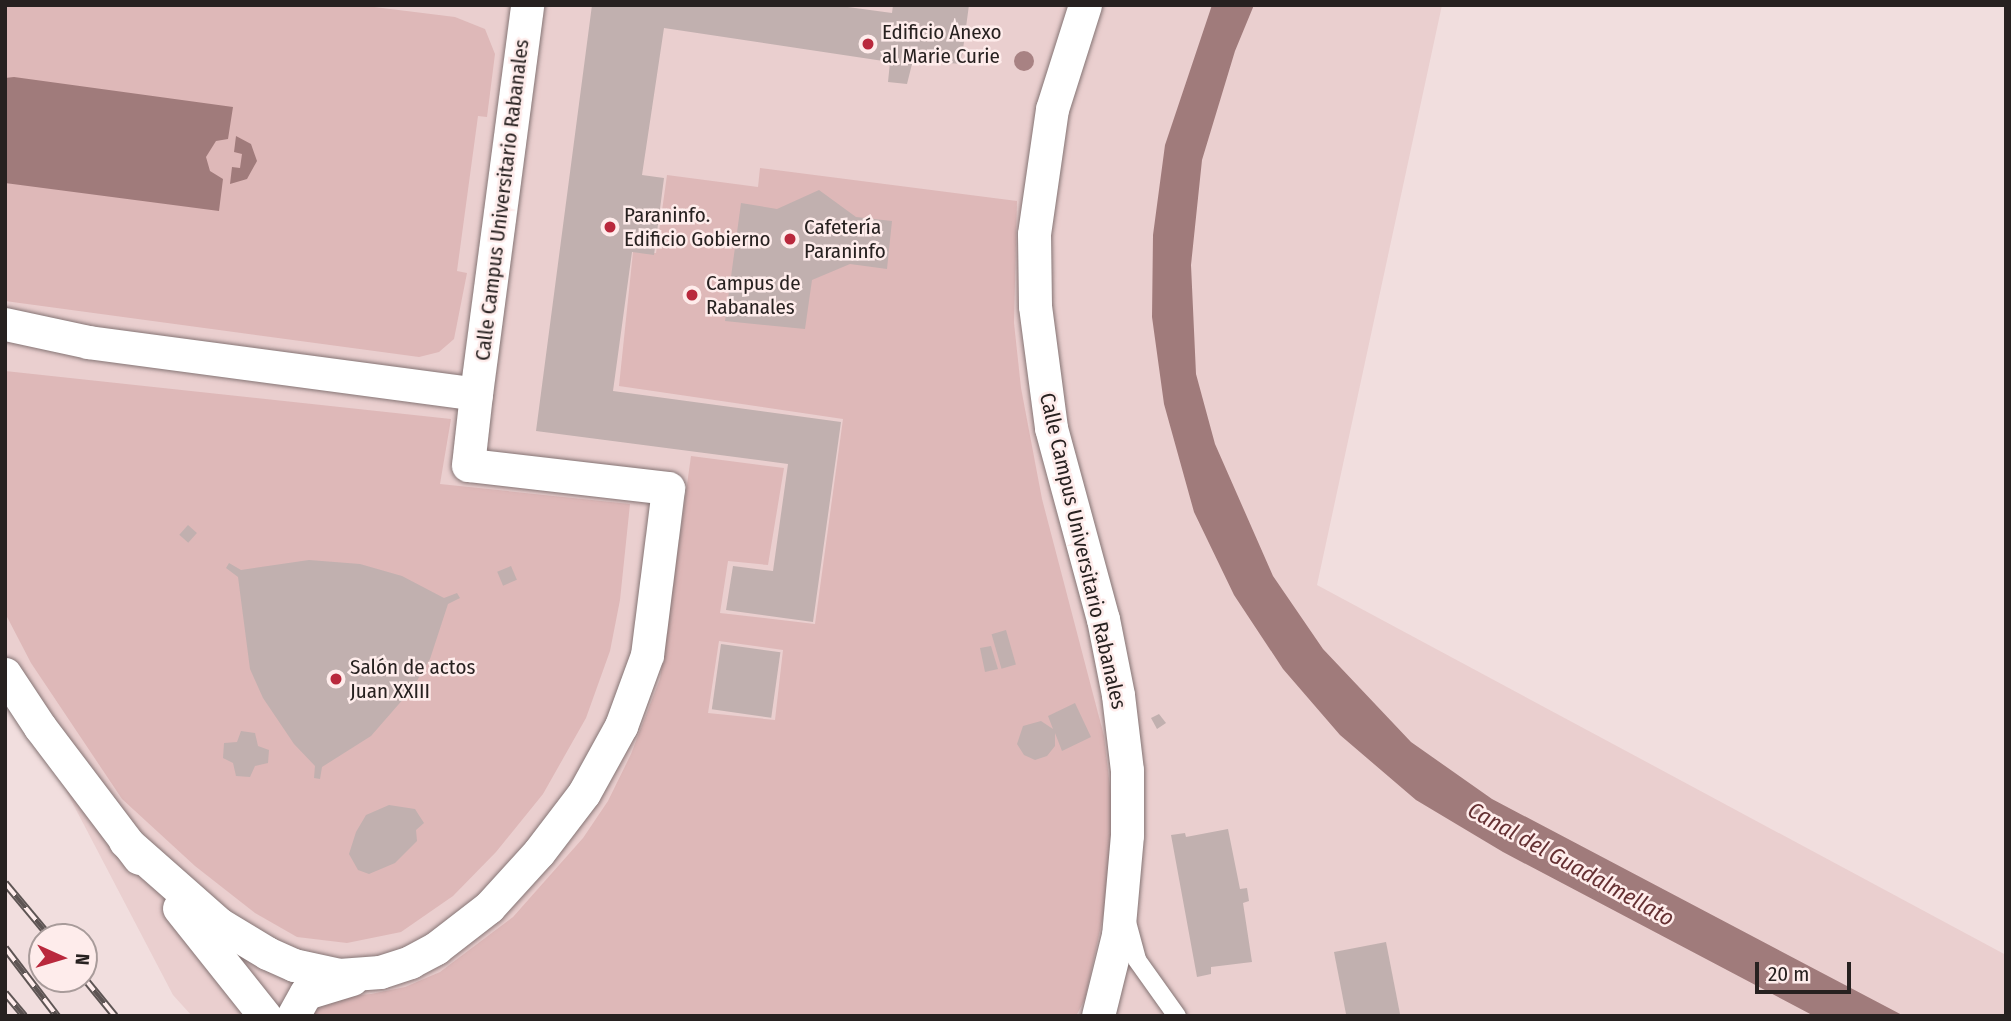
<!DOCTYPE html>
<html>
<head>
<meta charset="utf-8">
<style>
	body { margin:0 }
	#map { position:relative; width:2011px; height:1021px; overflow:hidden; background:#f1dede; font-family:"Fira Sans Condensed",sans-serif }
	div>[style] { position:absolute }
	.built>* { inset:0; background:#eacfcf }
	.green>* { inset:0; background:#deb8b8 }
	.water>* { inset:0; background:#a07b7b }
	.building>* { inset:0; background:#c1b0af; transform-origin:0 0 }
	.roads { filter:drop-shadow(0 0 2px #847474) drop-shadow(0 0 2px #847474) }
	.service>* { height:18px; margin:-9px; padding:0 9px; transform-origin:9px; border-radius:9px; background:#fff }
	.minor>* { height:33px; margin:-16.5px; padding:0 16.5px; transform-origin:16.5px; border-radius:16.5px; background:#fff }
	.rail>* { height:8px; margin-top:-4px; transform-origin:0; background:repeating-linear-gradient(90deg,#feeceb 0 16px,#5e5554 0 32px); box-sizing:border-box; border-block:2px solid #5e5554 }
	.trees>* { width:20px; height:20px; margin:-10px; border-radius:50%; background:#a88283 }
	.dots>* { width:19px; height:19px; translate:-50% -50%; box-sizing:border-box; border:4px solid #feeceb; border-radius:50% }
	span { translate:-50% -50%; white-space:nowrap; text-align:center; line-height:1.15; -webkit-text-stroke:5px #feeceb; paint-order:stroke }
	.poi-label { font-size:21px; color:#272120 }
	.left { translate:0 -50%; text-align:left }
	.street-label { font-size:21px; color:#272120 }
	.water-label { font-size:23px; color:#653032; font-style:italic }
	.frame { position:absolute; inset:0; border:7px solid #272120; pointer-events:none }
	.north { position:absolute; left:28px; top:923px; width:70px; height:70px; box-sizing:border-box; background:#feeceb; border:2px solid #a89b9a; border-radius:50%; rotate:94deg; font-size:19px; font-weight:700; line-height:28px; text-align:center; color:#272120 }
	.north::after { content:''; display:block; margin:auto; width:24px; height:32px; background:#b9283c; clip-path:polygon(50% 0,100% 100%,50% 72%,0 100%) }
	.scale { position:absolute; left:1755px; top:962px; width:96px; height:32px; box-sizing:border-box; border:4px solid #272120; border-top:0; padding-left:9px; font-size:21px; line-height:24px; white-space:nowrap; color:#272120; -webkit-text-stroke:5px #feeceb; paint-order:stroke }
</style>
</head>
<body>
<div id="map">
	<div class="built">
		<i style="clip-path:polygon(5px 5px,1442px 5px,1317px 585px,2006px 955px,2006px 1016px,192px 1016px,173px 995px,5px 674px)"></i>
	</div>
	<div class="green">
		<i style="clip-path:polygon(5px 5px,358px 5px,455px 17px,485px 29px,495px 54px,487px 117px,478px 116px,457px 271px,467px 273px,454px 339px,439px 352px,419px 357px,5px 301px)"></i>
		<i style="clip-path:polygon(evenodd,760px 168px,1017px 201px,1014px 323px,1021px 388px,1042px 499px,1104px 736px,1112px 804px,1107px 898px,1085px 999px,1076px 1016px,310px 1016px,324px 1001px,336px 997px,371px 994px,405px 987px,440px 972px,513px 917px,583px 838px,608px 801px,631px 754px,660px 679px,691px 456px,784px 468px,768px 565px,728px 561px,720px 613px,815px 624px,843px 419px,619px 386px,633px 252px,656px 253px,667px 175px,758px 187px,760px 168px,719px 641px,783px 650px,775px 720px,708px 713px,719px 641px)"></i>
		<i style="clip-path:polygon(5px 371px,451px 419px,440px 484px,630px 504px,620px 600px,610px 651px,586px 718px,543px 794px,496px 852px,453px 896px,401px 932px,347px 943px,297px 937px,255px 913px,195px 866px,122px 799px,31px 663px,5px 613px)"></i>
	</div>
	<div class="water">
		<i style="clip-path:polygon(1212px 5px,1254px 5px,1235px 51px,1202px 160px,1191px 265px,1196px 374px,1215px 444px,1273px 576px,1323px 649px,1411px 742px,1492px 799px,1904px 1016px,1814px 1016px,1503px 852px,1416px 800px,1340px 735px,1283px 669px,1234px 595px,1194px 512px,1164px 404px,1152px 317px,1153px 235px,1165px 145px)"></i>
		<i style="clip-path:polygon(14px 77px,233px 107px,228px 139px,216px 141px,206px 157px,210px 171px,223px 179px,219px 211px,5px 183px,5px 78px)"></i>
		<i style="clip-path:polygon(236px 136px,251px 144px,257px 161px,247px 179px,230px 184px,232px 167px,240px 168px,242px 154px,234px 152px)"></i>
	</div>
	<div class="building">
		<i style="clip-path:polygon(592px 5px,833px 5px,892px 13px,893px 5px,969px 5px,961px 64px,913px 60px,907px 84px,888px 82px,890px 62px,664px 28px,642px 175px,664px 178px,654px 255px,632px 252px,613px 391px,841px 422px,813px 622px,726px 610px,733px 566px,773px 571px,788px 464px,536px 431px)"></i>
		<i style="clip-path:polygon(819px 190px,856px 217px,892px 221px,887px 269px,850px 264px,812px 280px,805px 329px,725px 321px,741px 203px,777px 209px)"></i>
		<i style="left:188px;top:525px;width:12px;height:13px;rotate:42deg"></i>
		<i style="clip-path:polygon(309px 560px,360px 564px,402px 576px,444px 598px,457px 593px,460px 598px,448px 604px,430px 659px,412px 689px,371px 736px,322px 767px,320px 779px,314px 778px,315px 766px,294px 744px,263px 698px,250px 669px,238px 577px,226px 568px,229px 563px,241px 570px)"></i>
		<i style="left:511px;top:566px;width:15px;height:15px;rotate:67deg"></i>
		<i style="left:1006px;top:630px;width:36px;height:15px;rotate:74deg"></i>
		<i style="left:721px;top:644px;width:60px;height:66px;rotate:8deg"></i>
		<i style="clip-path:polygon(991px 646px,998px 669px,985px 672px,980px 648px)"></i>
		<i style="clip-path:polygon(1075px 703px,1091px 737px,1062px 751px,1055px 733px,1055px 746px,1047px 756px,1035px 760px,1024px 755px,1017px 744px,1023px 726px,1041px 721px,1053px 729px,1048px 716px)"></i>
		<i style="clip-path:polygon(1159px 714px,1166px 723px,1157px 729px,1151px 718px)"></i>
		<i style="clip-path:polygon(241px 731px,255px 733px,258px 746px,269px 750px,268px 763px,255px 766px,250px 777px,236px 776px,233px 763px,223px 758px,224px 743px,237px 742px)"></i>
		<i style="clip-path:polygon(389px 805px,415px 809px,424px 823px,416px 830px,417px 841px,395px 863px,369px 874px,358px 870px,349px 854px,356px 832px,366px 815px)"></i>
		<i style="clip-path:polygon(1228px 829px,1240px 889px,1247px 888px,1249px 901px,1243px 903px,1252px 962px,1211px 967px,1211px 974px,1197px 977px,1171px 835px,1185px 833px,1186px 837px)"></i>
		<i style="left:1386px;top:942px;width:75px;height:53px;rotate:79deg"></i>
	</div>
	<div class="roads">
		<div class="service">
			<i style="left:1127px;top:922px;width:39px;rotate:75deg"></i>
			<i style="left:1137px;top:960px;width:69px;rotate:54.5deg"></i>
		</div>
		<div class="minor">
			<i style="left:1085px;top:5px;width:109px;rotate:107.6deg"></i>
			<i style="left:1052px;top:109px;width:126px;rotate:98.2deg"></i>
			<i style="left:1034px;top:234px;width:72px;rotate:89.2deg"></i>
			<i style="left:1035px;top:306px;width:123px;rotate:82.5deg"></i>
			<i style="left:1051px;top:428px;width:198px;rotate:74.8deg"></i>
			<i style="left:1103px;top:619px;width:77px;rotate:78.8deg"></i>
			<i style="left:1118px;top:695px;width:76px;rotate:83.2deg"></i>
			<i style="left:1127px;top:770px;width:65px;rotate:90deg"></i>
			<i style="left:1127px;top:835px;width:100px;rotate:95.1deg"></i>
			<i style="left:1118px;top:935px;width:83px;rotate:103.9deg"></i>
			<i style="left:5px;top:324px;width:85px;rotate:12.2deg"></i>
			<i style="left:88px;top:342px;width:391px;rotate:7.6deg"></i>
			<i style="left:476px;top:394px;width:392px;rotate:-82.5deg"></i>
			<i style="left:5px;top:674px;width:64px;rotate:56.6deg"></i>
			<i style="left:40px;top:727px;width:164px;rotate:52.9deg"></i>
			<i style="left:125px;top:841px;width:125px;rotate:41.4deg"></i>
			<i style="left:219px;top:924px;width:56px;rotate:31.1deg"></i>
			<i style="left:267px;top:953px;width:30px;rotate:24deg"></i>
			<i style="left:294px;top:965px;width:46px;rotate:12.5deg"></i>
			<i style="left:339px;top:975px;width:41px;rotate:-4.2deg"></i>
			<i style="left:380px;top:972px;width:32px;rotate:-18deg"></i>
			<i style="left:410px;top:962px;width:30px;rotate:-28deg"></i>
			<i style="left:436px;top:948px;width:67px;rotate:-37.7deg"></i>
			<i style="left:489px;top:907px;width:74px;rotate:-47.7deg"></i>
			<i style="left:539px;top:852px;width:74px;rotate:-52.7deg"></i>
			<i style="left:584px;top:793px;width:77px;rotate:-61.1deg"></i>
			<i style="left:621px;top:726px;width:76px;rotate:-69.9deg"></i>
			<i style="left:647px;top:655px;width:168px;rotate:-82.8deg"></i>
			<i style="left:668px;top:488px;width:201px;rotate:-173.4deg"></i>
			<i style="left:468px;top:465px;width:71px;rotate:-83.6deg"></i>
			<i style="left:179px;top:908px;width:138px;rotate:51.5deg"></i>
			<i style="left:293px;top:1016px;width:26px;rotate:-61deg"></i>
			<i style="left:306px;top:993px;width:48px;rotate:-16.9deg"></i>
		</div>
	</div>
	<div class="rail">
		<i style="left:5px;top:883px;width:70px;rotate:50.2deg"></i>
		<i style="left:5px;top:948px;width:86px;rotate:52.6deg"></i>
		<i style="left:84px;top:978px;width:49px;rotate:50.8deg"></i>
		<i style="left:5px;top:993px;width:30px;rotate:50deg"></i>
	</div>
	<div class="trees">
		<i style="left:1024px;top:61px"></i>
	</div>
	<div class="dots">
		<i style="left:868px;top:44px;background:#b9283c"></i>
		<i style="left:610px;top:227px;background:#b9283c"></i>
		<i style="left:790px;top:239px;background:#b9283c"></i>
		<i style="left:692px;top:295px;background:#b9283c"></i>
		<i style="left:336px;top:679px;background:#b9283c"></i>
	</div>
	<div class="poi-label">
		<span class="left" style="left:882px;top:44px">Edificio Anexo<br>al Marie Curie</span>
		<span class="left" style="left:624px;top:227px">Paraninfo.<br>Edificio Gobierno</span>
		<span class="left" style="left:804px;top:239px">Cafetería<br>Paraninfo</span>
		<span class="left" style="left:706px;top:295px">Campus de<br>Rabanales</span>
		<span class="left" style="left:350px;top:679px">Salón de actos<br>Juan XXIII</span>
	</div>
	<div class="street-label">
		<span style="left:502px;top:200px;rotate:-83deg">Calle Campus Universitario Rabanales</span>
		<span style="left:1083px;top:551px;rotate:77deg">Calle Campus Universitario Rabanales</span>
	</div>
	<div class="water-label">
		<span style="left:1571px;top:864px;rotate:29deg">Canal del Guadalmellato</span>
	</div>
	<div class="frame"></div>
	<div class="north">N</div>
	<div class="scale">20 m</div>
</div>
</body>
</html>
